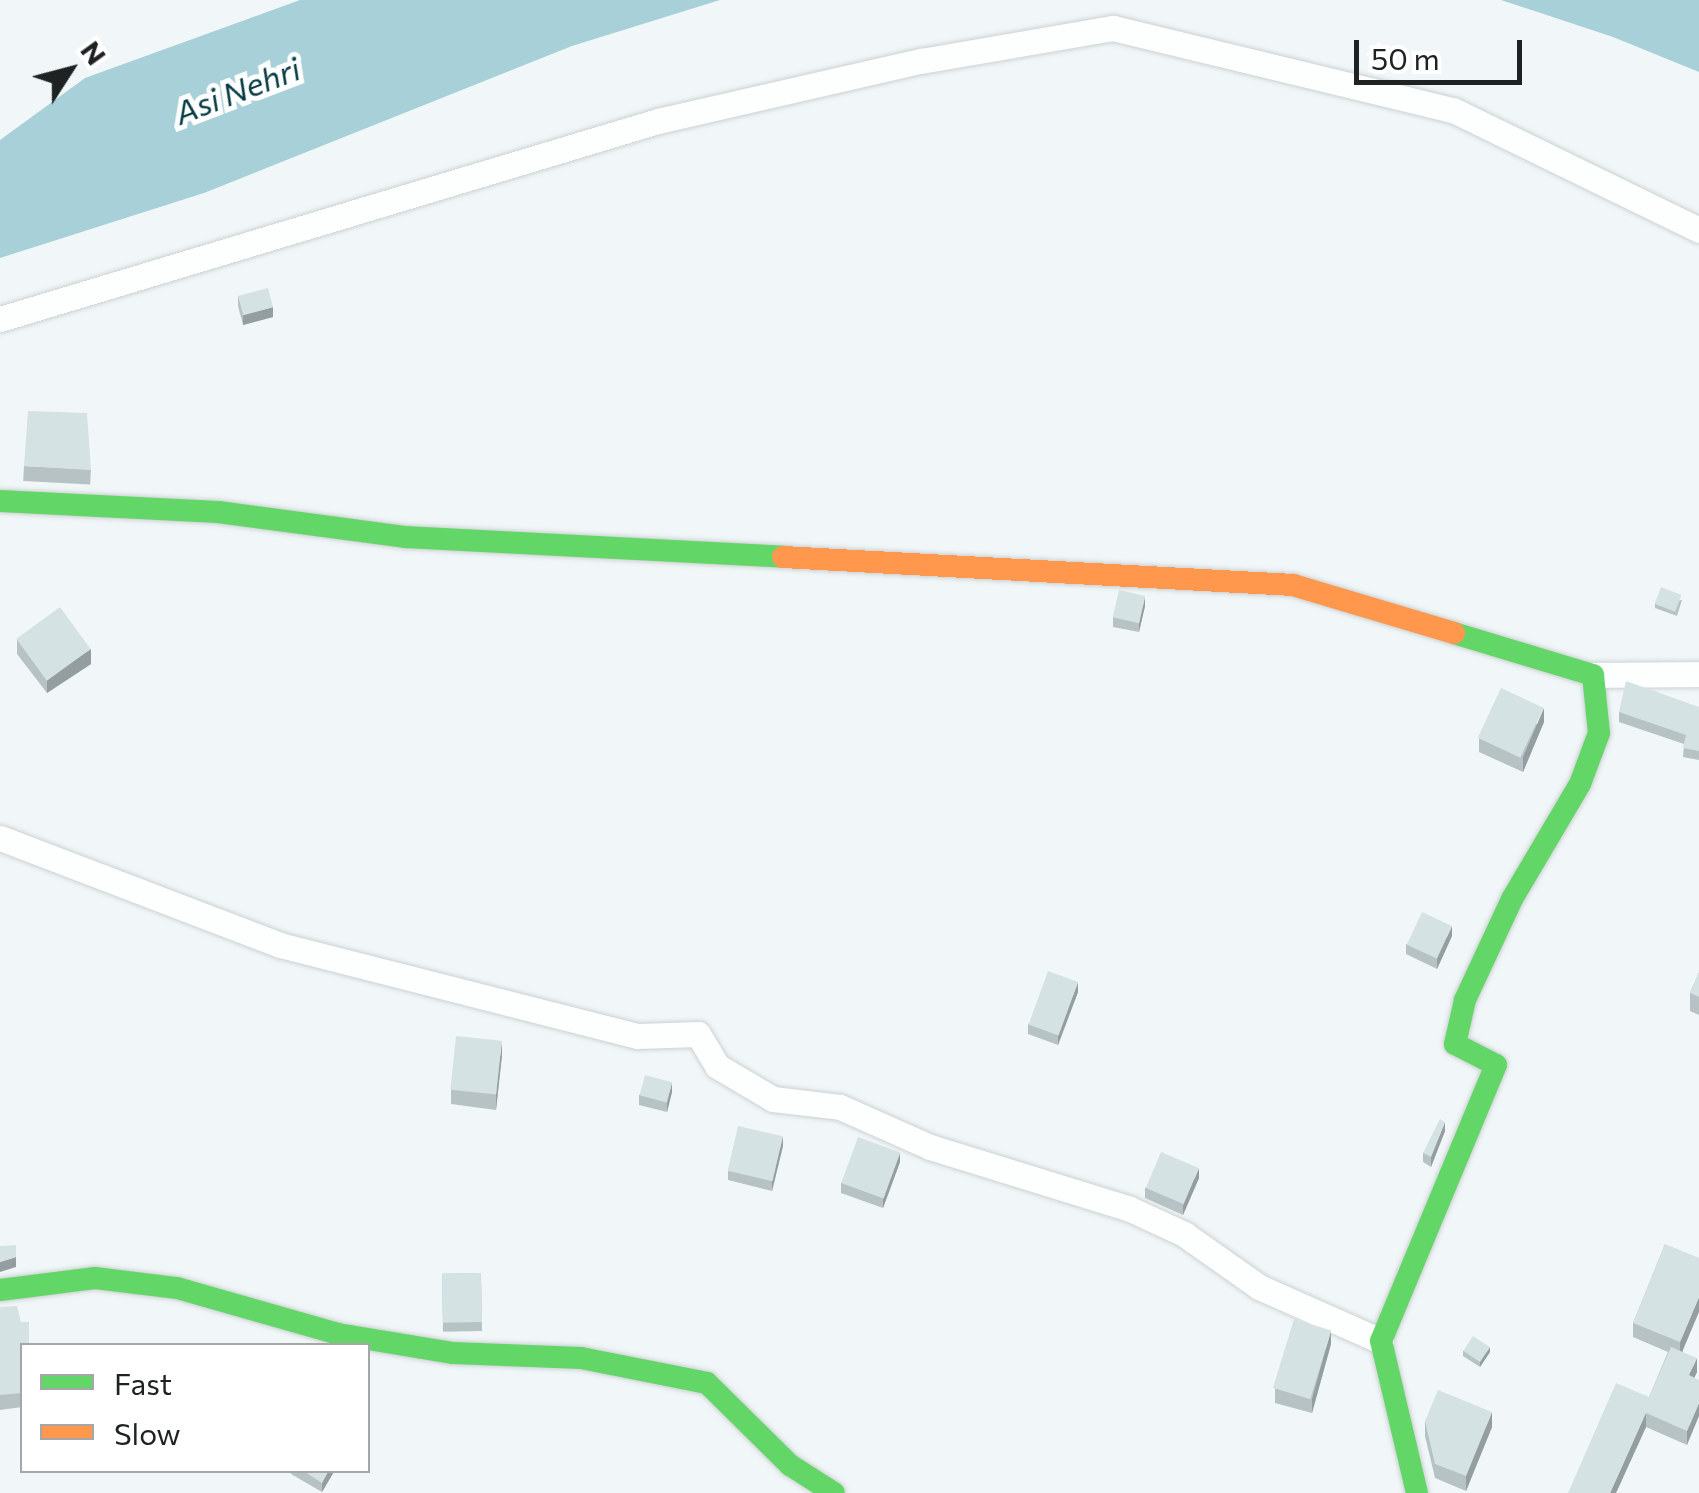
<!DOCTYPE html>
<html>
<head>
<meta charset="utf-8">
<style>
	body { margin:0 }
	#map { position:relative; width:1699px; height:1493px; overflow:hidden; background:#f1f7f8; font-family:Commissioner,sans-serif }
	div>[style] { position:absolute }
	.water>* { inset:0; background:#a8d0d8 }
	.roads { filter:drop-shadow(0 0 2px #ccd1d2) drop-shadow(0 0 2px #ccd1d2) }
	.street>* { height:25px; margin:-12.5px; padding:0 12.5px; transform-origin:12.5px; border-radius:12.5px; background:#fdfefe }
	.fast>* { height:22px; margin:-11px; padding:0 11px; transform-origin:11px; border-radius:11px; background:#63d668 }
	.slow>* { height:22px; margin:-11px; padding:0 11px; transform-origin:11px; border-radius:11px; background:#ff974d }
	.wall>* { inset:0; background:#b6c2c4; transform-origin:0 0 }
	.shaded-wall>* { inset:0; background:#949ea0 }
	.building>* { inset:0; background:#d4e2e4; transform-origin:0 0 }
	span { translate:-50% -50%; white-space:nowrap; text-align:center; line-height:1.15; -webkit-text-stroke:10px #fff; paint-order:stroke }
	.water-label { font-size:32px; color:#063c44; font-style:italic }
	.legend { position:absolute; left:20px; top:1343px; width:350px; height:130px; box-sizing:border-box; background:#fff; border:2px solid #a5a7a7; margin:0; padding:12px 18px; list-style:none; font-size:30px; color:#1e2223 }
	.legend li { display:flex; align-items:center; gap:20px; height:50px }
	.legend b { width:50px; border:2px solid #a5a7a7 }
	.north { position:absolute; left:20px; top:20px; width:100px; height:100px; -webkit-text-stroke:8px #fff; paint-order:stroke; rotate:54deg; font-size:28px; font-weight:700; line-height:40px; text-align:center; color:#1e2223 }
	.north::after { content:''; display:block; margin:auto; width:35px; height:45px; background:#1e2223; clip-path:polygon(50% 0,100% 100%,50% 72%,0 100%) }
	.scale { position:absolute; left:1354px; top:40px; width:168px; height:45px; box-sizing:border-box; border:5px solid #1e2223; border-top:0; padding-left:12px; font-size:30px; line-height:35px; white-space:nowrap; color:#1e2223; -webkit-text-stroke:8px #fff; paint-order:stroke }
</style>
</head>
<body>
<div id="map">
	<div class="water">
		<i style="clip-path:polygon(300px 0,720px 0,572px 46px,204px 193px,0 258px,0 140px,85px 78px)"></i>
		<i style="clip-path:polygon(1501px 0,1699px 0,1699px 72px,1613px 37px)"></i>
	</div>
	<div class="roads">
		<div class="street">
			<i style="left:0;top:319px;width:687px;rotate:-16.75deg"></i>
			<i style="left:658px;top:121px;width:270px;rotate:-12.9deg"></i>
			<i style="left:921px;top:61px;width:195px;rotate:-9.8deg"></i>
			<i style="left:1113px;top:28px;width:350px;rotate:13.6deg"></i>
			<i style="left:1453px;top:110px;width:274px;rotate:26deg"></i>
			<i style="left:1593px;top:675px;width:106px;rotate:-0.5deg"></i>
			<i style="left:0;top:838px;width:300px;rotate:20.9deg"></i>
			<i style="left:280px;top:945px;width:369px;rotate:14.3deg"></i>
			<i style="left:638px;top:1036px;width:60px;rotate:-1.9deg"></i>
			<i style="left:698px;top:1034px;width:37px;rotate:59deg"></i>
			<i style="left:717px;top:1066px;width:65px;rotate:30.5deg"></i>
			<i style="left:773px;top:1099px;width:67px;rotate:6.8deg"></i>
			<i style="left:840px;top:1107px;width:98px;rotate:24deg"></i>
			<i style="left:930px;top:1147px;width:209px;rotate:17.2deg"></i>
			<i style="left:1130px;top:1209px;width:60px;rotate:24.8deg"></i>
			<i style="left:1184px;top:1234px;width:92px;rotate:35.2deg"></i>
			<i style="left:1259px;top:1287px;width:133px;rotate:23.9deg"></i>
		</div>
		<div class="fast">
			<i style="left:0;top:501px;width:218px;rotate:2.9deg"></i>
			<i style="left:218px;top:512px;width:190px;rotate:7.6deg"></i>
			<i style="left:406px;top:537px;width:378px;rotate:3deg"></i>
			<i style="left:0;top:1290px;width:96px;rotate:-7.2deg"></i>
			<i style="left:95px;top:1278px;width:83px;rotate:7deg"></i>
			<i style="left:177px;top:1288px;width:167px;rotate:15.9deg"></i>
			<i style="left:338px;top:1334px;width:117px;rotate:9.4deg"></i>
			<i style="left:453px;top:1353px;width:128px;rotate:2.2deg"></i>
			<i style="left:581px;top:1358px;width:128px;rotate:11.2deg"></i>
			<i style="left:707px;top:1383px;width:117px;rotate:44.7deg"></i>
			<i style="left:790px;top:1465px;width:52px;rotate:32.5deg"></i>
			<i style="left:1417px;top:1493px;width:156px;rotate:-103.3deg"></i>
			<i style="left:1381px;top:1341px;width:299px;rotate:-67.4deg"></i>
			<i style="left:1496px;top:1065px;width:46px;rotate:-152.9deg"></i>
			<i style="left:1455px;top:1044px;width:45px;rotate:-77.2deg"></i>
			<i style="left:1465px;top:1000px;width:111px;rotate:-65deg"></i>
			<i style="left:1512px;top:899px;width:134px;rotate:-59.4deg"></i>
			<i style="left:1580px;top:784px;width:54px;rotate:-69.6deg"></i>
			<i style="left:1599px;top:733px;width:58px;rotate:-95.9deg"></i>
			<i style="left:1593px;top:675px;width:145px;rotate:-163.2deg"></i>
		</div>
		<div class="slow">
			<i style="left:783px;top:557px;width:511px;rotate:3.14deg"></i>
			<i style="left:1293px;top:585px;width:168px;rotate:16.6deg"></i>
		</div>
	</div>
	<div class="wall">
		<i style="clip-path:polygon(238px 296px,273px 317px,243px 325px,238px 306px)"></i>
		<i style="left:24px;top:466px;width:67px;height:15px;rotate:3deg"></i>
		<i style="clip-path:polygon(1682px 600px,1677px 616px,1655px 608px,1655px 604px)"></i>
		<i style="clip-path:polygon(1145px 606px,1139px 632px,1113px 627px,1113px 617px)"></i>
		<i style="clip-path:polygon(17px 639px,91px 664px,47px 693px,17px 654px)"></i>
		<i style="clip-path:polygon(1699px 707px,1699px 760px,1683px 757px,1684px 744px,1619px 722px,1619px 712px)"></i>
		<i style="clip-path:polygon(1544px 722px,1523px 772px,1479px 752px,1479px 738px)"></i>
		<i style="clip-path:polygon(1452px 936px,1437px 969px,1406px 954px,1406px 944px)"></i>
		<i style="clip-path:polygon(1699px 972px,1699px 1015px,1690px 1011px,1690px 993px)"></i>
		<i style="clip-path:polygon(1078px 992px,1058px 1045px,1028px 1034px,1028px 1024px)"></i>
		<i style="clip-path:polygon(502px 1055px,496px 1110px,451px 1104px,451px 1090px)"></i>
		<i style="clip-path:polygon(672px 1092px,667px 1112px,639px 1105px,639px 1095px)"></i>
		<i style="clip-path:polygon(1445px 1131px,1431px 1167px,1423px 1162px,1423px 1153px)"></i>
		<i style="clip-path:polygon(783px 1146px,772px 1191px,728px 1180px,728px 1171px)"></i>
		<i style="clip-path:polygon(900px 1162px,883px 1208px,841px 1193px,841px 1183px)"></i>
		<i style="clip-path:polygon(1199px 1178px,1183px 1215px,1145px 1198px,1145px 1188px)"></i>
		<i style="clip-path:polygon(1665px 1244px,1683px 1352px,1697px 1372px,1694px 1378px,1687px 1445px,1646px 1427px,1616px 1493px,1649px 1397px,1668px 1352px,1633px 1337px,1633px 1323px)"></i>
		<i style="left:481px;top:1273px;width:58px;height:39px;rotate:89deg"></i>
		<i style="clip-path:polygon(0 1307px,21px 1322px,22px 1407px,0 1410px)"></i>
		<i style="clip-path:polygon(1331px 1344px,1312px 1413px,1275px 1403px,1275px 1388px)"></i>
		<i style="clip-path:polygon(1463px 1351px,1490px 1352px,1480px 1367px,1463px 1356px)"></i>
		<i style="clip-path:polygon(1425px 1421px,1492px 1427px,1466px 1491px,1435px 1478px,1425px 1436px)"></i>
		<i style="clip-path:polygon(291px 1470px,335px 1470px,322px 1492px,291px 1474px)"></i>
	</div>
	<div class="shaded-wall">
		<i style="clip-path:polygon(273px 307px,273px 317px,243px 325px,243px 315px)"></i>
		<i style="clip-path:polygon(1145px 596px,1145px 606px,1139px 632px,1139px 623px)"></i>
		<i style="clip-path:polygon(91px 649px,91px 664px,47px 693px,47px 678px)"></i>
		<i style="clip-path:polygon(1544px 708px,1544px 722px,1523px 772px,1523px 757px)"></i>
		<i style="clip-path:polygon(1452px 926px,1452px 936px,1437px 969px,1437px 959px)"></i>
		<i style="clip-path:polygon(1078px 982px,1078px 992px,1058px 1045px,1058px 1035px)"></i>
		<i style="clip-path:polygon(502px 1041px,502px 1055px,496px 1110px,496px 1095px)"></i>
		<i style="clip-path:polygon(672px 1082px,672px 1092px,667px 1112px,667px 1103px)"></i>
		<i style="clip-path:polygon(1445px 1122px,1445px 1131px,1431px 1167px,1431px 1157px)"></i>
		<i style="clip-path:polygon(783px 1136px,783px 1146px,772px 1191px,772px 1181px)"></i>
		<i style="clip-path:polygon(900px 1152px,900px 1162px,883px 1208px,883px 1199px)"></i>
		<i style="clip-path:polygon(1199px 1168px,1199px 1178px,1183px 1215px,1183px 1206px)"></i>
		<i style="clip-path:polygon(16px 1257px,16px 1267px,0 1272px,0 1262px)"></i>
		<i style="clip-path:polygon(1699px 1297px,1699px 1312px,1680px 1357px,1680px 1342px)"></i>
		<i style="clip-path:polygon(1331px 1330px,1331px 1344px,1312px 1413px,1312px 1399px)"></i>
		<i style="clip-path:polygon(1490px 1347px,1490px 1352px,1480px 1367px,1480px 1362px)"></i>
		<i style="clip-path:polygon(1697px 1358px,1697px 1372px,1689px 1389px,1689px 1375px)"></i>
		<i style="clip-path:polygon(1699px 1403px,1699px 1416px,1687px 1445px,1687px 1431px)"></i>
		<i style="clip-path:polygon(1492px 1412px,1492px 1427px,1466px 1491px,1466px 1476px)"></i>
		<i style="clip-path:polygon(1646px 1413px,1646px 1427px,1616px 1493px,1610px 1493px)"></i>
		<i style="clip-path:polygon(329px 1470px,335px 1470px,322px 1492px,322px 1483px)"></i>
	</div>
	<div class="building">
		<i style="left:268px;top:288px;width:20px;height:31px;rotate:75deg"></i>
		<i style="clip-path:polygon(28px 411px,87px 413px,91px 470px,24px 466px)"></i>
		<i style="left:1661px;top:587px;width:22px;height:18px;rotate:21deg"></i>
		<i style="left:1119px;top:590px;width:27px;height:28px;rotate:13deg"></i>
		<i style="left:60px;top:607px;width:52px;height:54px;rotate:54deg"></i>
		<i style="clip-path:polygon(1626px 681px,1699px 707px,1699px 751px,1683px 748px,1686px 735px,1619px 712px)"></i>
		<i style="left:1501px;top:688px;width:47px;height:55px;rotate:25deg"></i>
		<i style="left:1422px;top:912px;width:33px;height:36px;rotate:25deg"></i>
		<i style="left:1048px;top:971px;width:32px;height:57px;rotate:20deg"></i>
		<i style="clip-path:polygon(1699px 972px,1699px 997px,1690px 993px)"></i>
		<i style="left:456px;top:1036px;width:46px;height:54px;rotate:6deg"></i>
		<i style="left:645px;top:1075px;width:28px;height:21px;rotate:15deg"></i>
		<i style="clip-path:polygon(1440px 1119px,1445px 1122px,1431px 1157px,1423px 1153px)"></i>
		<i style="left:738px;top:1126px;width:46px;height:46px;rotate:13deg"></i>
		<i style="left:858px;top:1137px;width:45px;height:49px;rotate:20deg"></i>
		<i style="left:1161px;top:1152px;width:41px;height:39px;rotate:23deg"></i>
		<i style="clip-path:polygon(1665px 1244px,1699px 1258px,1699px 1297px,1680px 1342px,1633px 1323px)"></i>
		<i style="clip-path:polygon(16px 1245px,16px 1257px,0 1262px,0 1246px)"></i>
		<i style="left:481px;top:1273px;width:49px;height:39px;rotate:89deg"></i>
		<i style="clip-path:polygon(17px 1306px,21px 1322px,29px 1322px,29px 1346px,22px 1346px,22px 1393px,0 1395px,0 1307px)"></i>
		<i style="left:1294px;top:1319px;width:39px;height:72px;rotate:17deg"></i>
		<i style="left:1473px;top:1336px;width:20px;height:18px;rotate:33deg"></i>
		<i style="clip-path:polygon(1671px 1347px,1697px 1358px,1689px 1375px,1699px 1380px,1699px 1403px,1687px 1431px,1646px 1413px,1610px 1493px,1568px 1493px,1616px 1383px,1649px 1397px)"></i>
		<i style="clip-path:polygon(1438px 1390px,1492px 1412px,1466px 1476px,1435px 1464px,1425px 1421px)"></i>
		<i style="clip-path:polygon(302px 1470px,329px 1470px,322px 1483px)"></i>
	</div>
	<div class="water-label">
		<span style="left:237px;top:90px;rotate:-21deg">Asi Nehri</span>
	</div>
	<ul class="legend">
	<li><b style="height:12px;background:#63d668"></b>Fast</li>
	<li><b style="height:12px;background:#ff974d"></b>Slow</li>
	</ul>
	<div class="north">N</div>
	<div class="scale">50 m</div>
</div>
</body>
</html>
